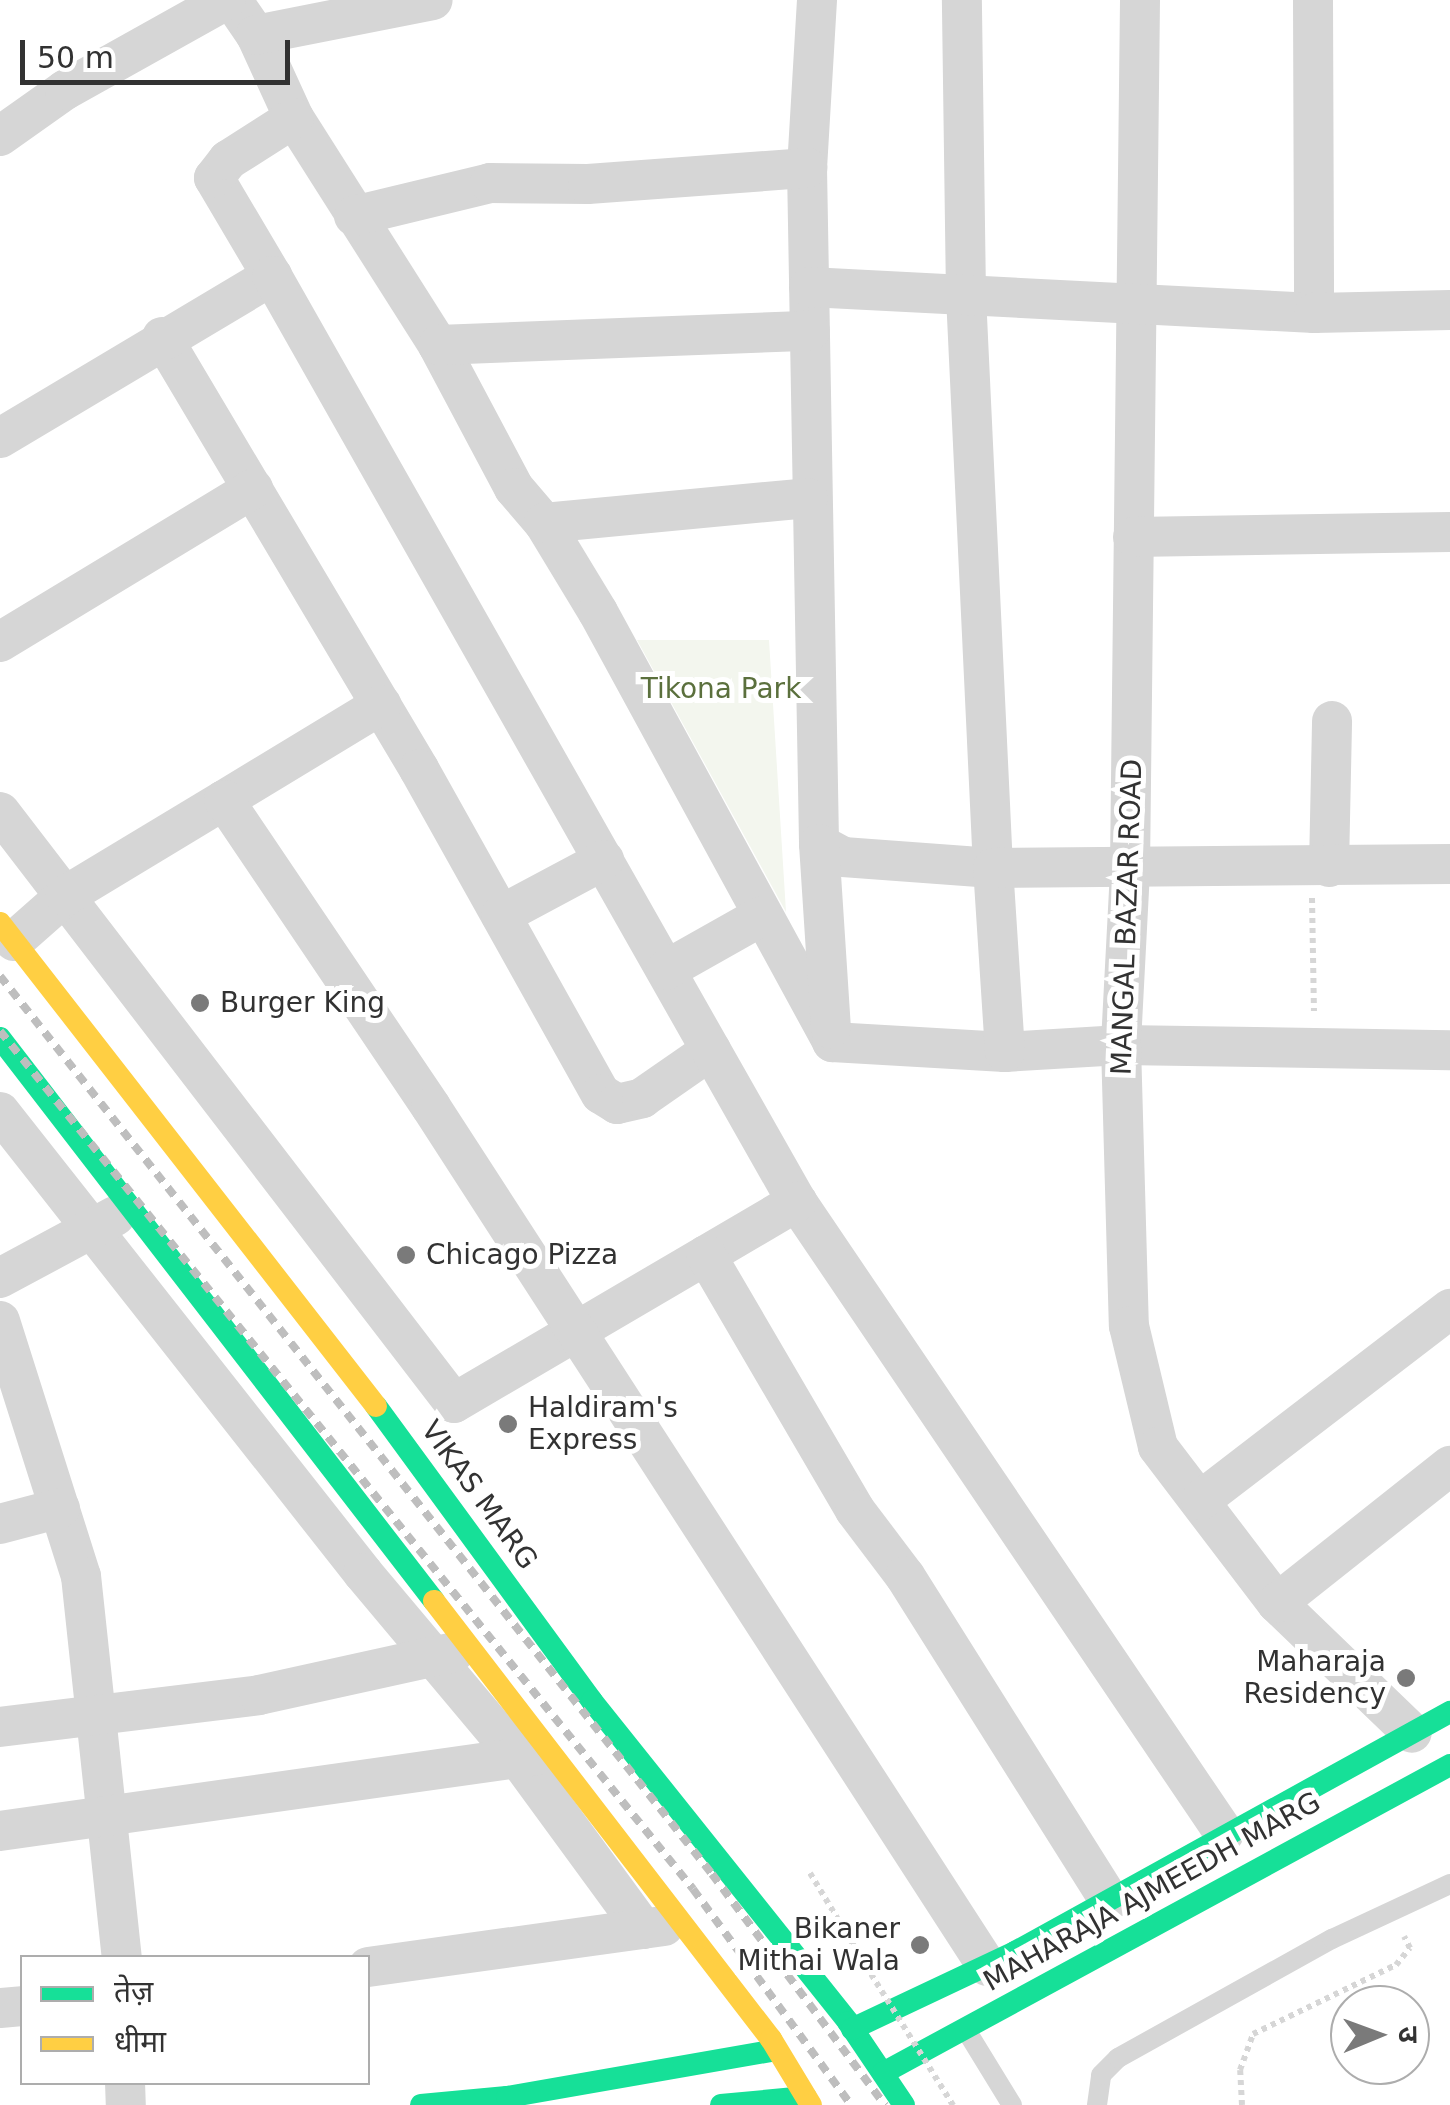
<!DOCTYPE html>
<html>
<head>
<meta charset="utf-8">
<style>
	body { margin:0 }
	#map { position:relative; width:1450px; height:2105px; overflow:hidden; background:#fff; font-family:"DejaVu Sans","Noto Sans Devanagari",sans-serif }
	div>[style] { position:absolute }
	.green>* { inset:0; background:#f3f6ee }
	.path>* { height:6px; margin-top:-3px; transform-origin:0; background:repeating-linear-gradient(90deg,#d6d6d6 0 5px,transparent 0 10px) }
	.lane>* { height:20px; margin:-10px; padding:0 10px; transform-origin:10px; border-radius:10px; background:#d6d6d6 }
	.street>* { height:40px; margin:-20px; padding:0 20px; transform-origin:20px; border-radius:20px; background:#d6d6d6 }
	.fast>* { height:22px; margin:-11px; padding:0 11px; transform-origin:11px; border-radius:11px; background:#16e098 }
	.slow>* { height:22px; margin:-11px; padding:0 11px; transform-origin:11px; border-radius:11px; background:#ffcf43 }
	.rail>* { height:8px; margin-top:-4px; transform-origin:0; background:repeating-linear-gradient(90deg,#bebebe 0 10px,transparent 0 18px) }
	.path-bridge>* { height:6px; margin-top:-3px; transform-origin:0; background:repeating-linear-gradient(90deg,#d6d6d6 0 5px,transparent 0 10px) }
	.dots>* { width:28px; height:28px; translate:-50% -50%; box-sizing:border-box; border:5px solid #fff; border-radius:50% }
	span { translate:-50% -50%; white-space:nowrap; text-align:center; line-height:1.15; -webkit-text-stroke:10px #fff; paint-order:stroke }
	.park-label { font-size:28px; color:#5b703d }
	.street-label { font-size:28px; color:#323232 }
	.poi-label { font-size:28px; color:#323232 }
	.left { translate:0 -50%; text-align:left }
	.right { translate:-100% -50%; text-align:right }
	.legend { position:absolute; left:20px; top:1955px; width:350px; height:130px; box-sizing:border-box; background:#fff; border:2px solid #adadad; margin:0; padding:12px 18px; list-style:none; font-size:30px; color:#323232 }
	.legend li { display:flex; align-items:center; gap:20px; height:50px }
	.legend b { width:50px; border:2px solid #adadad }
	.north { position:absolute; left:1330px; top:1985px; width:100px; height:100px; box-sizing:border-box; background:#fff; border:2px solid #adadad; border-radius:50%; rotate:89deg; font-size:28px; font-weight:700; line-height:40px; text-align:center; color:#323232 }
	.north::after { content:''; display:block; margin:auto; width:35px; height:45px; background:#7a7a7a; clip-path:polygon(50% 0,100% 100%,50% 72%,0 100%) }
	.scale { position:absolute; left:20px; top:40px; width:270px; height:45px; box-sizing:border-box; border:5px solid #323232; border-top:0; padding-left:12px; font-size:30px; line-height:35px; white-space:nowrap; color:#323232; -webkit-text-stroke:8px #fff; paint-order:stroke }
</style>
</head>
<body>
<div id="map">
	<div class="green">
		<i style="clip-path:polygon(637px 640px,769px 640px,786px 912px)"></i>
	</div>
	<div class="path">
		<i style="left:1312px;top:898px;width:113px;rotate:89deg"></i>
		<i style="left:810px;top:1873px;width:118px;rotate:58.9deg"></i>
		<i style="left:1242px;top:2105px;width:35px;rotate:-93deg"></i>
		<i style="left:1240px;top:2070px;width:38px;rotate:-70deg"></i>
		<i style="left:1253px;top:2034px;width:159px;rotate:-25.8deg"></i>
		<i style="left:1396px;top:1965px;width:22px;rotate:-51deg"></i>
		<i style="left:1410px;top:1948px;width:13px;rotate:-117deg"></i>
	</div>
	<div class="lane">
		<i style="left:966px;top:2030px;width:88px;rotate:58.5deg"></i>
		<i style="left:1097px;top:2105px;width:30px;rotate:-82deg"></i>
		<i style="left:1101px;top:2075px;width:24px;rotate:-45deg"></i>
		<i style="left:1118px;top:2058px;width:245px;rotate:-29.1deg"></i>
		<i style="left:1332px;top:1939px;width:130px;rotate:-25deg"></i>
	</div>
	<div class="street">
		<i style="left:232px;top:0;width:42px;rotate:55.6deg"></i>
		<i style="left:256px;top:35px;width:91px;rotate:65.4deg"></i>
		<i style="left:294px;top:118px;width:269px;rotate:57.6deg"></i>
		<i style="left:438px;top:345px;width:162px;rotate:62deg"></i>
		<i style="left:514px;top:488px;width:46px;rotate:49.4deg"></i>
		<i style="left:544px;top:523px;width:104px;rotate:58.8deg"></i>
		<i style="left:598px;top:612px;width:490px;rotate:61.4deg"></i>
		<i style="left:832px;top:1042px;width:173px;rotate:3.3deg"></i>
		<i style="left:1005px;top:1052px;width:116px;rotate:-3.5deg"></i>
		<i style="left:1121px;top:1045px;width:329px;rotate:0.9deg"></i>
		<i style="left:817px;top:0;width:168px;rotate:93.4deg"></i>
		<i style="left:807px;top:168px;width:676px;rotate:88.98deg"></i>
		<i style="left:819px;top:844px;width:27px;rotate:28deg"></i>
		<i style="left:843px;top:857px;width:150px;rotate:4.2deg"></i>
		<i style="left:993px;top:868px;width:573px;rotate:-92.7deg"></i>
		<i style="left:966px;top:296px;width:296px;rotate:-90.8deg"></i>
		<i style="left:1140px;top:0;width:871px;rotate:90.66deg"></i>
		<i style="left:1130px;top:871px;width:174px;rotate:93deg"></i>
		<i style="left:1121px;top:1045px;width:281px;rotate:88.4deg"></i>
		<i style="left:1129px;top:1326px;width:124px;rotate:76.5deg"></i>
		<i style="left:1158px;top:1447px;width:196px;rotate:52.7deg"></i>
		<i style="left:1277px;top:1603px;width:187px;rotate:43.9deg"></i>
		<i style="left:1313px;top:0;width:313px;rotate:89.8deg"></i>
		<i style="left:256px;top:35px;width:180px;rotate:-11.2deg"></i>
		<i style="left:0;top:136px;width:80px;rotate:-35.3deg"></i>
		<i style="left:65px;top:90px;width:184px;rotate:-29.2deg"></i>
		<i style="left:354px;top:216px;width:140px;rotate:-13.6deg"></i>
		<i style="left:490px;top:183px;width:98px;rotate:0.6deg"></i>
		<i style="left:588px;top:184px;width:220px;rotate:-4.2deg"></i>
		<i style="left:272px;top:276px;width:114px;rotate:-120.6deg"></i>
		<i style="left:214px;top:178px;width:23px;rotate:-52deg"></i>
		<i style="left:228px;top:160px;width:78px;rotate:-32.5deg"></i>
		<i style="left:809px;top:287px;width:506px;rotate:2.95deg"></i>
		<i style="left:1314px;top:313px;width:136px;rotate:-1.3deg"></i>
		<i style="left:162px;top:337px;width:503px;rotate:59.25deg"></i>
		<i style="left:419px;top:769px;width:372px;rotate:60.8deg"></i>
		<i style="left:601px;top:1094px;width:19px;rotate:32deg"></i>
		<i style="left:617px;top:1104px;width:26px;rotate:-13deg"></i>
		<i style="left:642px;top:1098px;width:84px;rotate:-34.8deg"></i>
		<i style="left:438px;top:345px;width:372px;rotate:-2.2deg"></i>
		<i style="left:0;top:438px;width:317px;rotate:-30.8deg"></i>
		<i style="left:272px;top:276px;width:1064px;rotate:60.45deg"></i>
		<i style="left:797px;top:1202px;width:762px;rotate:55.91deg"></i>
		<i style="left:544px;top:523px;width:265px;rotate:-5.4deg"></i>
		<i style="left:1133px;top:537px;width:317px;rotate:-0.9deg"></i>
		<i style="left:0;top:642px;width:296px;rotate:-31.2deg"></i>
		<i style="left:224px;top:800px;width:184px;rotate:-31.2deg"></i>
		<i style="left:0;top:812px;width:745px;rotate:52.47deg"></i>
		<i style="left:454px;top:1403px;width:398px;rotate:-30.4deg"></i>
		<i style="left:819px;top:844px;width:185px;rotate:86.3deg"></i>
		<i style="left:1329px;top:867px;width:146px;rotate:-88.8deg"></i>
		<i style="left:501px;top:915px;width:117px;rotate:-28.1deg"></i>
		<i style="left:14px;top:941px;width:68px;rotate:-41.4deg"></i>
		<i style="left:65px;top:896px;width:186px;rotate:-31.1deg"></i>
		<i style="left:224px;top:800px;width:370px;rotate:56deg"></i>
		<i style="left:431px;top:1107px;width:1023px;rotate:57.09deg"></i>
		<i style="left:666px;top:970px;width:110px;rotate:-29.4deg"></i>
		<i style="left:1005px;top:1052px;width:184px;rotate:-93.7deg"></i>
		<i style="left:993px;top:868px;width:457px;rotate:-0.5deg"></i>
		<i style="left:0;top:1112px;width:587px;rotate:51.78deg"></i>
		<i style="left:363px;top:1573px;width:241px;rotate:50deg"></i>
		<i style="left:518px;top:1758px;width:212px;rotate:53.8deg"></i>
		<i style="left:706px;top:1255px;width:295px;rotate:59.7deg"></i>
		<i style="left:855px;top:1510px;width:83px;rotate:52.9deg"></i>
		<i style="left:905px;top:1576px;width:384px;rotate:57.8deg"></i>
		<i style="left:0;top:1278px;width:131px;rotate:-28.3deg"></i>
		<i style="left:0;top:1321px;width:268px;rotate:72.4deg"></i>
		<i style="left:81px;top:1576px;width:384px;rotate:83.9deg"></i>
		<i style="left:1201px;top:1500px;width:314px;rotate:-37.5deg"></i>
		<i style="left:0;top:1524px;width:62px;rotate:-14.9deg"></i>
		<i style="left:1277px;top:1603px;width:221px;rotate:-38.4deg"></i>
		<i style="left:0;top:1727px;width:261px;rotate:-7deg"></i>
		<i style="left:259px;top:1695px;width:200px;rotate:-12.4deg"></i>
		<i style="left:0;top:1831px;width:544px;rotate:-8.03deg"></i>
		<i style="left:368px;top:1967px;width:299px;rotate:-7.9deg"></i>
		<i style="left:0;top:2008px;width:22px;rotate:-5deg"></i>
		<i style="left:125px;top:2082px;width:23px;rotate:88deg"></i>
	</div>
	<div class="fast">
		<i style="left:0;top:1038px;width:711px;rotate:52.37deg"></i>
		<i style="left:376px;top:1406px;width:366px;rotate:53.8deg"></i>
		<i style="left:592px;top:1701px;width:411px;rotate:51.4deg"></i>
		<i style="left:848px;top:2022px;width:100px;rotate:56deg"></i>
		<i style="left:852px;top:2029px;width:180px;rotate:-25.3deg"></i>
		<i style="left:1015px;top:1952px;width:497px;rotate:-28.9deg"></i>
		<i style="left:883px;top:2073px;width:645px;rotate:-28.51deg"></i>
		<i style="left:421px;top:2105px;width:86px;rotate:-5.3deg"></i>
		<i style="left:507px;top:2097px;width:274px;rotate:-9.9deg"></i>
		<i style="left:721px;top:2105px;width:85px;rotate:-5.4deg"></i>
	</div>
	<div class="slow">
		<i style="left:0;top:923px;width:612px;rotate:52.1deg"></i>
		<i style="left:434px;top:1601px;width:553px;rotate:52.43deg"></i>
		<i style="left:771px;top:2039px;width:77px;rotate:58.8deg"></i>
	</div>
	<div class="rail">
		<i style="left:0;top:976px;width:1146px;rotate:51.59deg"></i>
		<i style="left:712px;top:1874px;width:289px;rotate:53.2deg"></i>
		<i style="left:0;top:1031px;width:1103px;rotate:51.07deg"></i>
		<i style="left:693px;top:1889px;width:268px;rotate:53.8deg"></i>
	</div>
	<div class="path-bridge">
		<i style="left:871px;top:1974px;width:155px;rotate:58deg"></i>
	</div>
	<div class="dots">
		<i style="left:200px;top:1003px;background:#7a7a7a"></i>
		<i style="left:406px;top:1255px;background:#7a7a7a"></i>
		<i style="left:508px;top:1424px;background:#7a7a7a"></i>
		<i style="left:1406px;top:1678px;background:#7a7a7a"></i>
		<i style="left:920px;top:1945px;background:#7a7a7a"></i>
	</div>
	<div class="park-label">
		<span style="left:721px;top:689px">Tikona Park</span>
	</div>
	<div class="street-label">
		<span style="left:1127px;top:917px;rotate:-88deg">MANGAL BAZAR ROAD</span>
		<span style="left:479px;top:1495px;rotate:54deg">VIKAS MARG</span>
		<span style="left:1152px;top:1892px;rotate:-29deg">MAHARAJA AJMEEDH MARG</span>
	</div>
	<div class="poi-label">
		<span class="left" style="left:220px;top:1003px">Burger King</span>
		<span class="left" style="left:426px;top:1255px">Chicago Pizza</span>
		<span class="left" style="left:528px;top:1424px">Haldiram's<br>Express</span>
		<span class="right" style="left:1386px;top:1678px">Maharaja<br>Residency</span>
		<span class="right" style="left:900px;top:1945px">Bikaner<br>Mithai Wala</span>
	</div>
	<ul class="legend">
	<li><b style="height:12px;background:#16e098"></b>तेज़</li>
	<li><b style="height:12px;background:#ffcf43"></b>धीमा</li>
	</ul>
	<div class="north">उ</div>
	<div class="scale">50 m</div>
</div>
</body>
</html>
